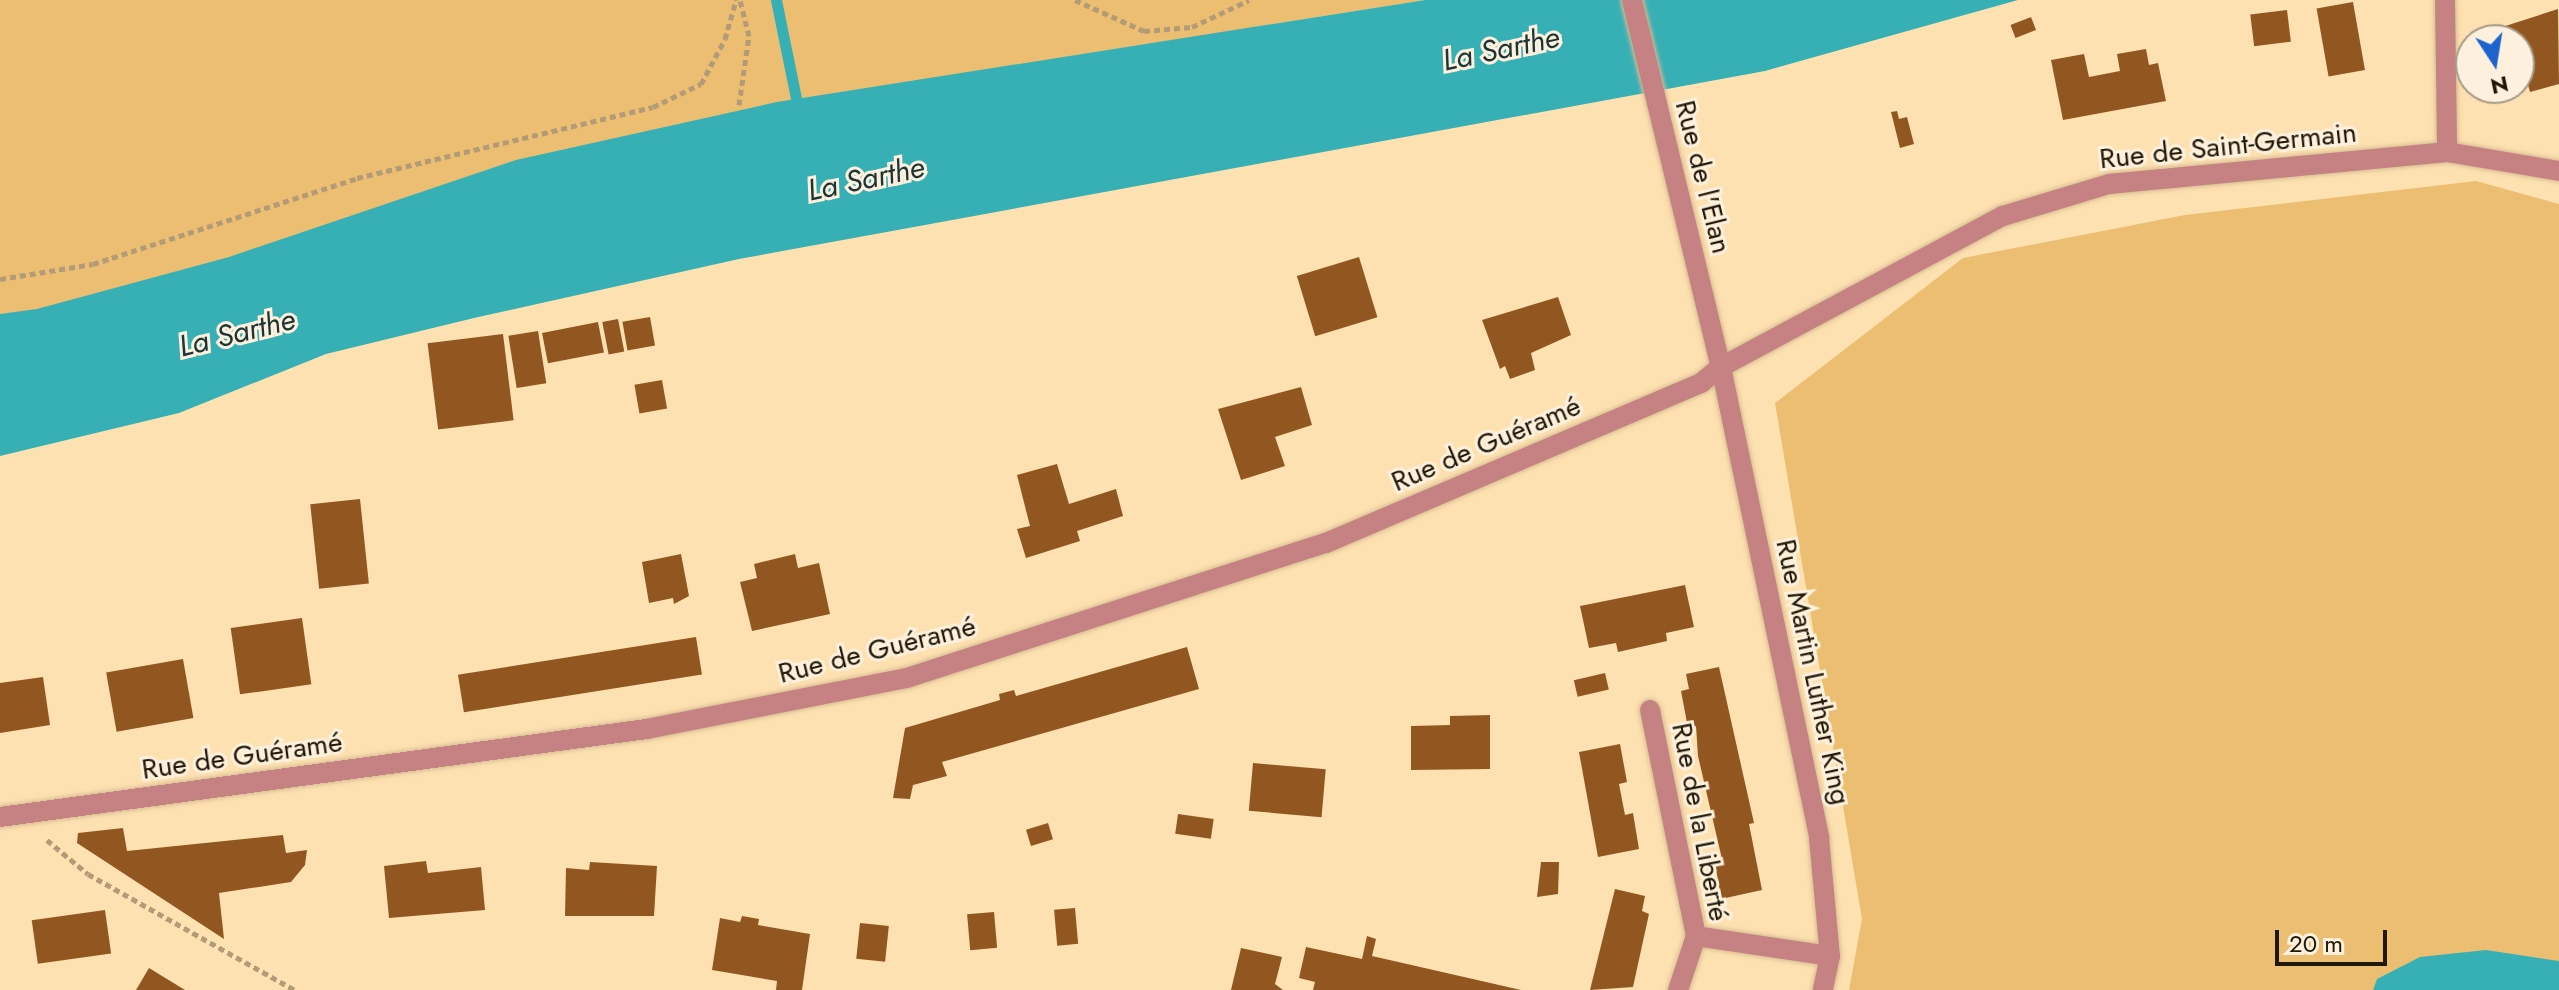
<!DOCTYPE html>
<html>
<head>
<meta charset="utf-8">
<style>
	body { margin:0 }
	#map { position:relative; width:2559px; height:990px; overflow:hidden; background:#fee1b1; font-family:Jost,sans-serif }
	div>[style] { position:absolute }
	.green>* { inset:0; background:#ebbe71 }
	.water>* { inset:0; background:#37b0b5 }
	.stream>* { height:11px; margin:-5.5px; padding:0 5.5px; transform-origin:5.5px; border-radius:5.5px; background:#37b0b5 }
	.building>* { inset:0; background:#925720; transform-origin:0 0 }
	.path>* { height:5px; margin-top:-2.5px; transform-origin:0; background:repeating-linear-gradient(90deg,#b29b76 0 6px,transparent 0 10px) }
	.roads { filter:drop-shadow(0 0 2px #d6bd92) drop-shadow(0 0 2px #d6bd92) }
	.minor>* { height:20px; margin:-10px; padding:0 10px; transform-origin:10px; border-radius:10px; background:#c68282 }
	.tertiary>* { height:20px; margin:-10px; padding:0 10px; transform-origin:10px; border-radius:10px; background:#c68282 }
	span { translate:-50% -50%; white-space:nowrap; text-align:center; line-height:1.15; -webkit-text-stroke:6px #fdf1de; paint-order:stroke }
	.street-label { font-size:28px; color:#211705 }
	.water-label { font-size:30px; color:#1b3536; font-style:italic }
	.north { position:absolute; left:2455px; top:24px; width:80px; height:80px; box-sizing:border-box; background:#fdf1de; border:2px solid #a59a87; border-radius:50%; rotate:168deg; font-size:22px; font-weight:700; line-height:32px; text-align:center; color:#211705 }
	.north::after { content:''; display:block; margin:auto; width:28px; height:36px; background:#1c63ce; clip-path:polygon(50% 0,100% 100%,50% 72%,0 100%) }
	.scale { position:absolute; left:2275px; top:930px; width:112px; height:36px; box-sizing:border-box; border:4px solid #211705; border-top:0; padding-left:10px; font-size:24px; line-height:28px; white-space:nowrap; color:#211705; -webkit-text-stroke:6px #fdf1de; paint-order:stroke }
</style>
</head>
<body>
<div id="map">
	<div class="green">
		<i style="clip-path:polygon(0 0,1425px 0,807px 99px,0 355px)"></i>
		<i style="clip-path:polygon(2476px 181px,2559px 204px,2559px 990px,1849px 990px,1862px 919px,1775px 403px,1963px 258px,2185px 215px)"></i>
	</div>
	<div class="water">
		<i style="clip-path:polygon(1425px 0,2018px 0,1765px 71px,739px 259px,474px 318px,326px 354px,179px 413px,0 456px,0 314px,37px 309px,229px 257px,516px 160px,777px 102px)"></i>
		<i style="clip-path:polygon(2486px 950px,2559px 961px,2559px 990px,2373px 990px,2377px 979px,2420px 957px)"></i>
	</div>
	<div class="stream">
		<i style="left:776px;top:0;width:115px;rotate:78.5deg"></i>
	</div>
	<div class="building">
		<i style="left:2353px;top:2px;width:69px;height:37px;rotate:80deg"></i>
		<i style="clip-path:polygon(2558px 9px,2559px 84px,2530px 92px,2524px 70px,2519px 71px,2519px 40px,2495px 40px,2493px 30px)"></i>
		<i style="left:2287px;top:10px;width:32px;height:37px;rotate:83deg"></i>
		<i style="left:2031px;top:17px;width:14px;height:22px;rotate:69deg"></i>
		<i style="clip-path:polygon(2146px 49px,2149px 65px,2158px 63px,2166px 101px,2063px 120px,2051px 60px,2084px 54px,2089px 77px,2120px 71px,2117px 54px)"></i>
		<i style="clip-path:polygon(1897px 111px,1899px 119px,1907px 117px,1914px 144px,1900px 148px,1891px 112px)"></i>
		<i style="left:1359px;top:257px;width:63px;height:65px;rotate:73deg"></i>
		<i style="clip-path:polygon(1558px 297px,1571px 335px,1531px 353px,1535px 370px,1510px 379px,1505px 366px,1500px 369px,1482px 320px)"></i>
		<i style="left:650px;top:317px;width:29px;height:28px;rotate:80deg"></i>
		<i style="left:618px;top:319px;width:33px;height:16px;rotate:79deg"></i>
		<i style="left:598px;top:322px;width:31px;height:57px;rotate:79deg"></i>
		<i style="left:538px;top:331px;width:53px;height:30px;rotate:81deg"></i>
		<i style="left:503px;top:334px;width:87px;height:76px;rotate:83deg"></i>
		<i style="left:662px;top:380px;width:29px;height:28px;rotate:80deg"></i>
		<i style="clip-path:polygon(1301px 387px,1312px 425px,1275px 437px,1285px 466px,1241px 480px,1218px 409px)"></i>
		<i style="clip-path:polygon(1057px 464px,1069px 504px,1116px 489px,1123px 516px,1077px 531px,1080px 541px,1026px 558px,1017px 529px,1030px 526px,1017px 475px)"></i>
		<i style="left:360px;top:499px;width:85px;height:50px;rotate:84deg"></i>
		<i style="clip-path:polygon(681px 554px,689px 596px,674px 604px,673px 598px,649px 603px,642px 562px)"></i>
		<i style="clip-path:polygon(795px 554px,798px 568px,819px 563px,830px 614px,752px 631px,740px 582px,757px 578px,754px 564px)"></i>
		<i style="clip-path:polygon(1685px 585px,1694px 627px,1666px 633px,1667px 641px,1618px 652px,1616px 643px,1589px 648px,1580px 606px)"></i>
		<i style="left:302px;top:618px;width:67px;height:72px;rotate:82deg"></i>
		<i style="left:696px;top:637px;width:38px;height:241px;rotate:81deg"></i>
		<i style="clip-path:polygon(1187px 647px,1199px 689px,942px 762px,947px 776px,913px 785px,910px 799px,893px 798px,905px 728px,1000px 700px,999px 694px,1014px 690px,1016px 696px)"></i>
		<i style="left:183px;top:659px;width:60px;height:78px;rotate:80deg"></i>
		<i style="clip-path:polygon(1719px 667px,1754px 823px,1749px 824px,1762px 890px,1721px 899px,1715px 862px,1722px 859px,1698px 756px,1696px 726px,1688px 728px,1681px 691px,1689px 689px,1686px 674px)"></i>
		<i style="left:1605px;top:673px;width:17px;height:32px;rotate:77deg"></i>
		<i style="clip-path:polygon(43px 677px,50px 725px,0 733px,0 683px)"></i>
		<i style="clip-path:polygon(1490px 715px,1490px 769px,1411px 770px,1411px 726px,1450px 725px,1450px 716px)"></i>
		<i style="clip-path:polygon(1620px 744px,1627px 782px,1619px 784px,1625px 815px,1633px 813px,1639px 849px,1598px 857px,1579px 752px)"></i>
		<i style="left:1253px;top:763px;width:73px;height:48px;rotate:5deg"></i>
		<i style="left:1178px;top:814px;width:36px;height:20px;rotate:8deg"></i>
		<i style="left:1048px;top:823px;width:17px;height:23px;rotate:73deg"></i>
		<i style="clip-path:polygon(123px 828px,127px 851px,283px 835px,286px 853px,307px 850px,305px 865px,291px 882px,219px 893px,224px 939px,77px 843px,78px 833px)"></i>
		<i style="clip-path:polygon(426px 861px,428px 873px,481px 867px,485px 910px,389px 918px,384px 866px)"></i>
		<i style="clip-path:polygon(590px 862px,657px 866px,654px 916px,565px 916px,566px 868px,589px 870px)"></i>
		<i style="clip-path:polygon(1541px 862px,1559px 862px,1558px 894px,1537px 897px)"></i>
		<i style="clip-path:polygon(1615px 889px,1645px 896px,1642px 911px,1649px 914px,1633px 987px,1590px 990px)"></i>
		<i style="left:1075px;top:908px;width:36px;height:21px;rotate:85deg"></i>
		<i style="left:105px;top:910px;width:44px;height:74px;rotate:82deg"></i>
		<i style="left:994px;top:912px;width:36px;height:27px;rotate:85deg"></i>
		<i style="clip-path:polygon(742px 916px,759px 919px,758px 925px,810px 934px,802px 990px,776px 990px,777px 981px,712px 970px,720px 918px,740px 922px)"></i>
		<i style="left:860px;top:923px;width:29px;height:36px;rotate:6deg"></i>
		<i style="clip-path:polygon(1367px 936px,1376px 939px,1372px 956px,1521px 990px,1313px 990px,1315px 982px,1299px 978px,1306px 947px,1362px 959px)"></i>
		<i style="clip-path:polygon(1241px 948px,1282px 957px,1275px 984px,1283px 990px,1231px 990px)"></i>
		<i style="clip-path:polygon(149px 968px,185px 990px,136px 990px)"></i>
	</div>
	<div class="path">
		<i style="left:1075px;top:0;width:76px;rotate:24.2deg"></i>
		<i style="left:1144px;top:31px;width:48px;rotate:-4.8deg"></i>
		<i style="left:1192px;top:27px;width:63px;rotate:-25.3deg"></i>
		<i style="left:739px;top:105px;width:70px;rotate:-81.8deg"></i>
		<i style="left:749px;top:36px;width:37px;rotate:-104deg"></i>
		<i style="left:0;top:279px;width:94px;rotate:-9.2deg"></i>
		<i style="left:93px;top:264px;width:278px;rotate:-18deg"></i>
		<i style="left:357px;top:178px;width:304px;rotate:-13.5deg"></i>
		<i style="left:653px;top:107px;width:53px;rotate:-25.6deg"></i>
		<i style="left:701px;top:84px;width:51px;rotate:-61.9deg"></i>
		<i style="left:725px;top:39px;width:41px;rotate:-74.2deg"></i>
		<i style="left:47px;top:840px;width:53px;rotate:39.7deg"></i>
		<i style="left:88px;top:874px;width:237px;rotate:29.3deg"></i>
	</div>
	<div class="roads">
		<div class="minor">
			<i style="left:1650px;top:710px;width:231px;rotate:78.5deg"></i>
			<i style="left:1696px;top:936px;width:57px;rotate:108.4deg"></i>
			<i style="left:0;top:817px;width:653px;rotate:-7.75deg"></i>
			<i style="left:647px;top:729px;width:265px;rotate:-11.1deg"></i>
			<i style="left:907px;top:678px;width:440px;rotate:-17.9deg"></i>
			<i style="left:1326px;top:543px;width:408px;rotate:-23.1deg"></i>
			<i style="left:1701px;top:383px;width:26px;rotate:-39deg"></i>
			<i style="left:1696px;top:936px;width:135px;rotate:8.5deg"></i>
		</div>
		<div class="tertiary">
			<i style="left:1632px;top:0;width:378px;rotate:76.4deg"></i>
			<i style="left:1721px;top:367px;width:481px;rotate:78.2deg"></i>
			<i style="left:1819px;top:838px;width:119px;rotate:84.7deg"></i>
			<i style="left:1830px;top:956px;width:35px;rotate:102deg"></i>
			<i style="left:2445px;top:0;width:152px;rotate:89.2deg"></i>
			<i style="left:1721px;top:367px;width:320px;rotate:-28.2deg"></i>
			<i style="left:2003px;top:216px;width:111px;rotate:-16.8deg"></i>
			<i style="left:2109px;top:184px;width:340px;rotate:-5.4deg"></i>
			<i style="left:2447px;top:152px;width:114px;rotate:9.6deg"></i>
		</div>
	</div>
	<div class="street-label">
		<span style="left:2228px;top:146px;rotate:-6deg">Rue de Saint-Germain</span>
		<span style="left:1703px;top:177px;rotate:76deg">Rue de l'Elan</span>
		<span style="left:1486px;top:444px;rotate:-23deg">Rue de Guéramé</span>
		<span style="left:877px;top:650px;rotate:-14deg">Rue de Guéramé</span>
		<span style="left:1813px;top:672px;rotate:78deg">Rue Martin Luther King</span>
		<span style="left:242px;top:756px;rotate:-8deg">Rue de Guéramé</span>
		<span style="left:1700px;top:822px;rotate:79deg">Rue de la Liberté</span>
	</div>
	<div class="water-label">
		<span style="left:1501px;top:49px;rotate:-12deg">La Sarthe</span>
		<span style="left:866px;top:179px;rotate:-12deg">La Sarthe</span>
		<span style="left:237px;top:333px;rotate:-14deg">La Sarthe</span>
	</div>
	<div class="north">N</div>
	<div class="scale">20 m</div>
</div>
</body>
</html>
